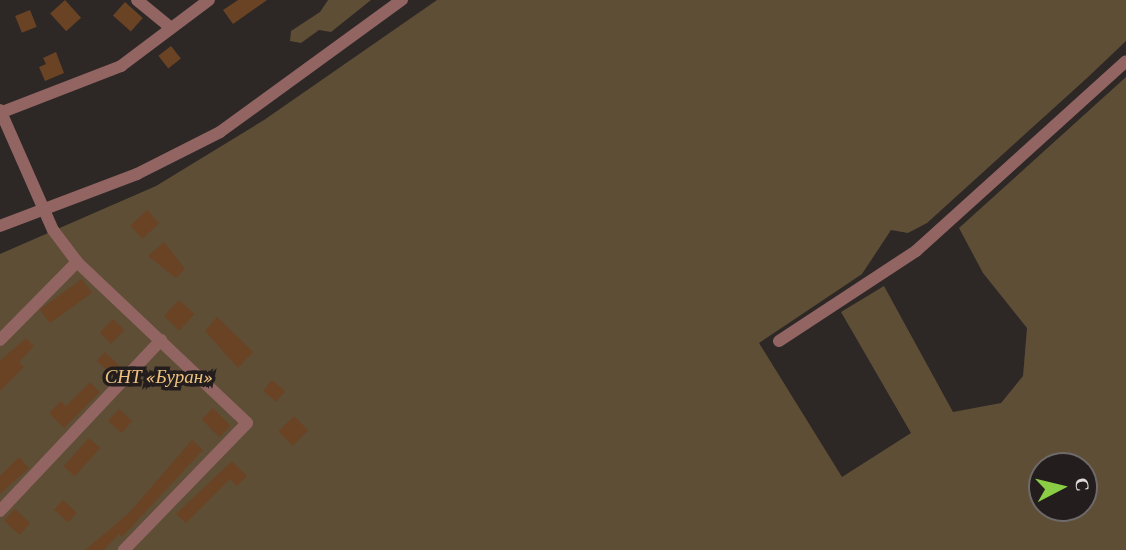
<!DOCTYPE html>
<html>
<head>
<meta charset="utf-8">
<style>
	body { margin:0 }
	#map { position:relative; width:1126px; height:550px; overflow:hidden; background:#2d2826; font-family:"Crimson Pro",serif }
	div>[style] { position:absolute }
	.green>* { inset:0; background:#5e4e36 }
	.building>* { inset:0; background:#694324; transform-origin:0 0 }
	.minor>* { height:12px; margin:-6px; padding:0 6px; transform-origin:6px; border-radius:6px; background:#926563 }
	span { translate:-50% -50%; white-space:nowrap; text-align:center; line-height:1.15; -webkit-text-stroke:7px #231e1d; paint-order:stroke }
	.park-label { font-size:19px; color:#edc17e; font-style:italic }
	.north { position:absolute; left:1028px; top:452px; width:70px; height:70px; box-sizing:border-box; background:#231e1d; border:2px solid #6e6a69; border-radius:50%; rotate:83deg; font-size:19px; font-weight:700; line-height:28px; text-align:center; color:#dedbda }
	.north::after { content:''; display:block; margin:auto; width:24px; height:32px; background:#8bce46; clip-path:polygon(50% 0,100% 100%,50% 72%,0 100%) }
</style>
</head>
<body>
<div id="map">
	<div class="green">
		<i style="clip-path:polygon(328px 0,371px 0,331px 32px,319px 30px,301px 43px,290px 41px,291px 31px,320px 12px)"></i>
		<i style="clip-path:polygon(evenodd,437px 0,1126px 0,1126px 41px,1087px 78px,927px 223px,908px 233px,891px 230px,862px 274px,759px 343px,842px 477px,911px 433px,841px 312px,884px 286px,953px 412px,1001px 403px,1023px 376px,1027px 328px,983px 273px,959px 228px,1126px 77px,1126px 550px,0 550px,0 254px,156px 186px,264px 120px,437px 0,1042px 466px,1084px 466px,1084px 508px,1042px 508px,1042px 466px)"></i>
	</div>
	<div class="building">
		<i style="left:65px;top:0;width:24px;height:20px;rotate:48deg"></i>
		<i style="clip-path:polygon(238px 0,267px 0,233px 24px,223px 10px)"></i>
		<i style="left:125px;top:2px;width:24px;height:18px;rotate:42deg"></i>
		<i style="left:30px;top:10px;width:18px;height:16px;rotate:68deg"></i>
		<i style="left:171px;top:46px;width:16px;height:16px;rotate:52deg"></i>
		<i style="clip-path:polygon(56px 52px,64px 73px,45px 81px,39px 67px,46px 64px,43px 58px)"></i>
		<i style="left:147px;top:210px;width:18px;height:23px;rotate:47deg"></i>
		<i style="clip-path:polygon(164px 242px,185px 269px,176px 278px,148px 256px)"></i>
		<i style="left:82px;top:279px;width:17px;height:52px;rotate:54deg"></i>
		<i style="left:179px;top:300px;width:21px;height:22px;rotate:43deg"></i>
		<i style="clip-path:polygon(217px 317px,253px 352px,238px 368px,205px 331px)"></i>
		<i style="left:113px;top:319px;width:16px;height:19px;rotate:45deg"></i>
		<i style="clip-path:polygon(26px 338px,34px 346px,19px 362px,24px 367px,0 391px,0 361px)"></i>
		<i style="left:105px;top:352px;width:22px;height:12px;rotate:43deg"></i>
		<i style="left:272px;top:380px;width:17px;height:14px;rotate:40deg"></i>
		<i style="clip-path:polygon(90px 382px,100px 392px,64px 428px,49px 413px,61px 401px,66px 406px)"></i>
		<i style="left:213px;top:408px;width:25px;height:16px;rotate:45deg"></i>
		<i style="left:119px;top:409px;width:18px;height:16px;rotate:43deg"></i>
		<i style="left:294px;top:416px;width:20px;height:22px;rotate:45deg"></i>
		<i style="left:89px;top:438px;width:15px;height:38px;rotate:42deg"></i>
		<i style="clip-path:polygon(192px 440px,203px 450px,122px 537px,119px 534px,104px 550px,85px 550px,129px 513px)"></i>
		<i style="clip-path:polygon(19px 457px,29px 468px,0 494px,0 476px)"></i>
		<i style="clip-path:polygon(232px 461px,247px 476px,237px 486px,230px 479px,186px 523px,176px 514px)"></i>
		<i style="left:63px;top:500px;width:19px;height:13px;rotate:43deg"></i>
		<i style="left:15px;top:509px;width:21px;height:16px;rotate:43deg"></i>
	</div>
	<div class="minor">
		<i style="left:137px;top:0;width:44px;rotate:39.5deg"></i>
		<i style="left:0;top:110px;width:131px;rotate:66.2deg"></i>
		<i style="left:53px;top:230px;width:40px;rotate:53deg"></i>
		<i style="left:77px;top:262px;width:234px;rotate:43.4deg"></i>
		<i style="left:247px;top:423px;width:177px;rotate:134.1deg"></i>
		<i style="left:0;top:113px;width:130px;rotate:-21.2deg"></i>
		<i style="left:121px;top:66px;width:110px;rotate:-36.9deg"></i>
		<i style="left:0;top:226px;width:147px;rotate:-20.8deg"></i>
		<i style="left:137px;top:174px;width:93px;rotate:-26.8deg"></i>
		<i style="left:220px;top:132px;width:225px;rotate:-36deg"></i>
		<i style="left:0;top:340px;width:110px;rotate:-45.4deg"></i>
		<i style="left:779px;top:341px;width:164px;rotate:-33.3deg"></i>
		<i style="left:916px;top:251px;width:283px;rotate:-42.1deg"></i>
		<i style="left:0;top:511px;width:235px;rotate:-46.7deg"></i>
	</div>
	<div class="park-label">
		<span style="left:159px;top:377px">СНТ «Буран»</span>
	</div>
	<div class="north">С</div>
</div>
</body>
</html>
